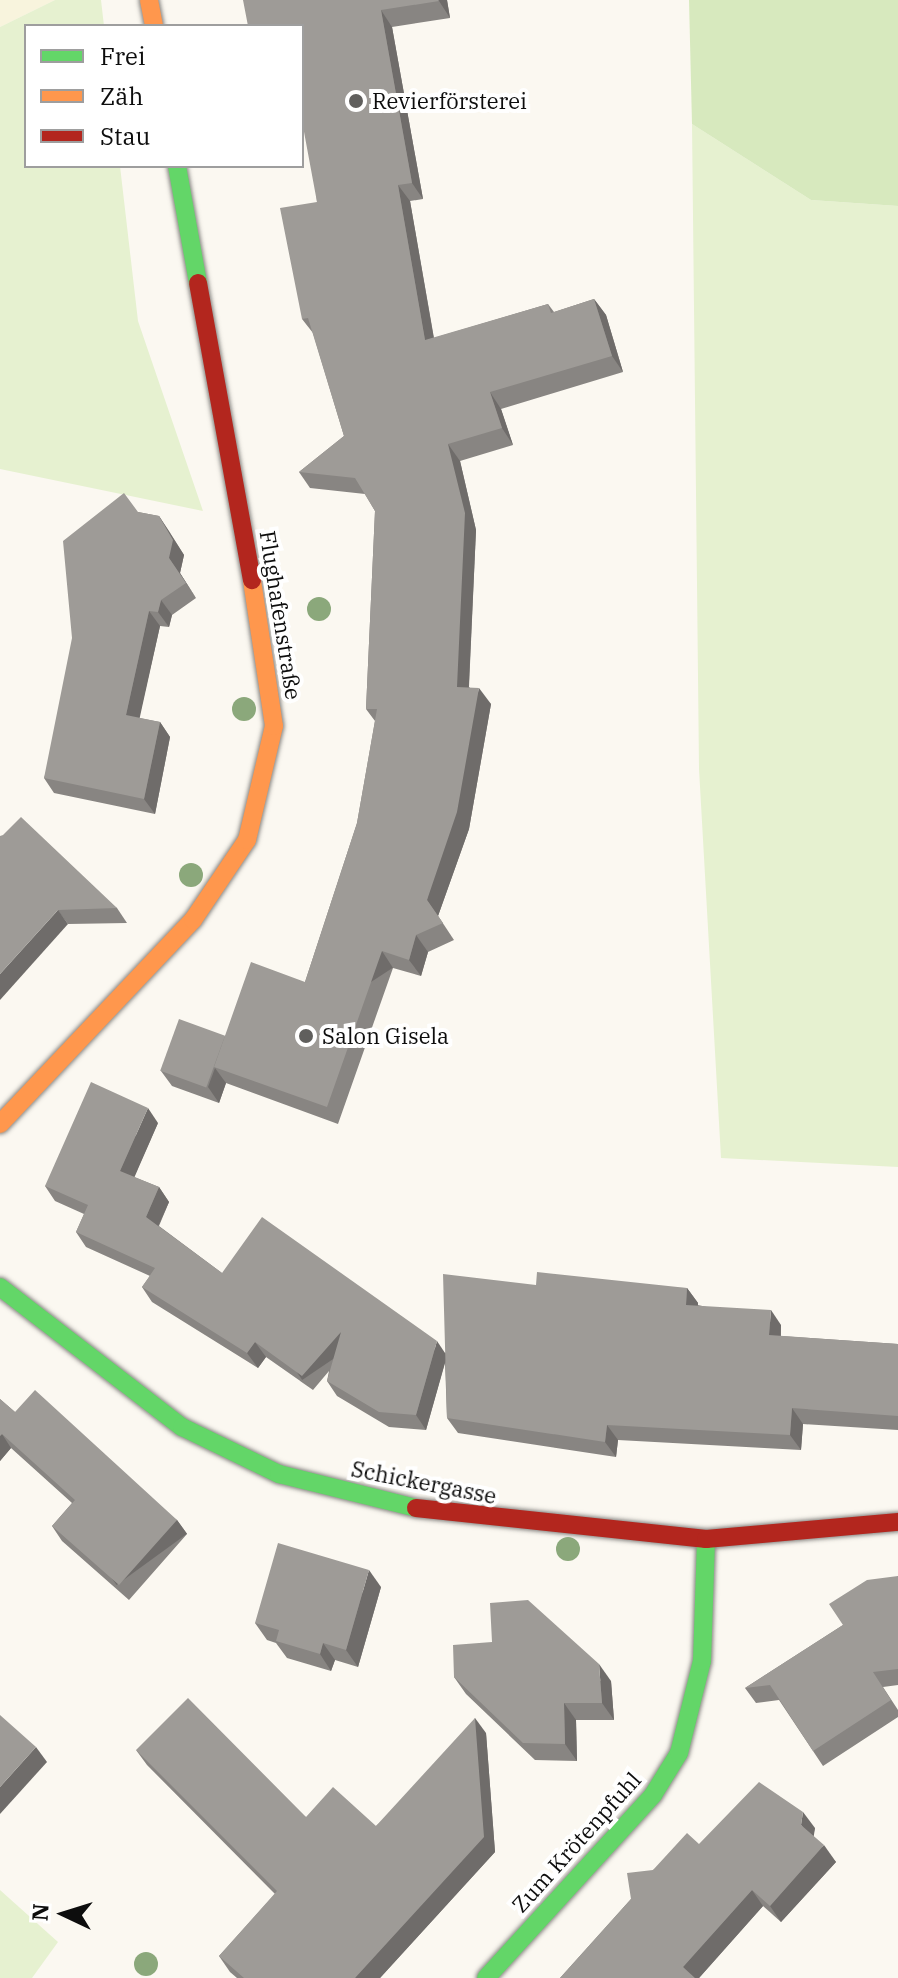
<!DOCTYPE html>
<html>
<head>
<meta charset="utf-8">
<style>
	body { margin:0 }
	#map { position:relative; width:898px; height:1978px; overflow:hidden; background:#fbf8f1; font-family:"IBM Plex Serif",serif }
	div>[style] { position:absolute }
	.farmland>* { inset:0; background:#f8f4dd }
	.green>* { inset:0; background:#e6f1d0 }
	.forest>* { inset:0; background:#d7e9be }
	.roads { filter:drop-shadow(0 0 2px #8b8986) drop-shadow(0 0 2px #8b8986) }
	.fast>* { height:18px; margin:-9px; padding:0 9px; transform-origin:9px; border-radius:9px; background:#63d668 }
	.slow>* { height:18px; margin:-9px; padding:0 9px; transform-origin:9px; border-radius:9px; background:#ff974d }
	.jam>* { height:18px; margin:-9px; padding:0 9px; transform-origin:9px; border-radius:9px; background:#b3261e }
	.trees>* { width:24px; height:24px; margin:-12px; border-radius:50%; background:#8ba87b }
	.wall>* { inset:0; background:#888582 }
	.shaded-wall>* { inset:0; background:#6f6c6a; transform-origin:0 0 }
	.building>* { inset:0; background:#9e9b97; transform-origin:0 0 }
	.dots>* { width:22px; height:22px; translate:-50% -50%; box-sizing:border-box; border:4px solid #fff; border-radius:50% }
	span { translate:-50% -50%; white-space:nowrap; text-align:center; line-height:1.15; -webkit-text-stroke:8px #fff; paint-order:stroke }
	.poi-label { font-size:22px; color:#0d0d0d }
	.left { translate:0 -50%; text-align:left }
	.street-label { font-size:22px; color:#0d0d0d }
	.legend { position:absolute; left:24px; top:24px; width:280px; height:144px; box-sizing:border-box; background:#fff; border:2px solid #9e9e9e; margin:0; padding:10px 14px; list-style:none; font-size:24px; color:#0d0d0d }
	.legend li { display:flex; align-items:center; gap:16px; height:40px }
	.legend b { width:40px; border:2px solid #9e9e9e }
	.north { position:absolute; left:24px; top:1874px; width:80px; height:80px; -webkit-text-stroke:6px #fff; paint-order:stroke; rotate:274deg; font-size:22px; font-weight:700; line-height:32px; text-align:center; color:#0d0d0d }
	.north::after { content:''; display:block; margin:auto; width:28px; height:36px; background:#0d0d0d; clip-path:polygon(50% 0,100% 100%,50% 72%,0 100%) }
</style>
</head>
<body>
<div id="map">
	<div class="farmland">
		<i style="clip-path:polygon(0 0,55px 0,0 27px)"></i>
	</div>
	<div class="green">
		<i style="clip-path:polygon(55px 0,101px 0,104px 26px,26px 26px,26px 166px,120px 166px,138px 321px,203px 511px,0 469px,0 27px)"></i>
		<i style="clip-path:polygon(692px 124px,811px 200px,898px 206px,898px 1167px,721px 1158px,699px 769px)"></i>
		<i style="clip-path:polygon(0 1890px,58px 1942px,32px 1978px,0 1978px)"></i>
	</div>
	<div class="forest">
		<i style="clip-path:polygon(689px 0,898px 0,898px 206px,811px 200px,692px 124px)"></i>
	</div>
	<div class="roads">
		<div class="fast">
			<i style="left:177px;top:166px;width:119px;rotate:79.8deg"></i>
			<i style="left:0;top:1287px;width:230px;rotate:37.6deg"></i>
			<i style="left:182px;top:1427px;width:108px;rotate:25.9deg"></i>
			<i style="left:279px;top:1474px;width:141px;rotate:13.9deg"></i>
			<i style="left:486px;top:1978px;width:248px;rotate:-47.6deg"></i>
			<i style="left:653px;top:1795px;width:49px;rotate:-58.2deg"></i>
			<i style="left:679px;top:1753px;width:95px;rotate:-76deg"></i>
			<i style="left:702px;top:1661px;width:122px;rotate:-88.1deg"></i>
		</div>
		<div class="slow">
			<i style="left:149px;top:0;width:26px;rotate:79deg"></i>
			<i style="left:0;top:1124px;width:281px;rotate:-46.6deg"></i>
			<i style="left:193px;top:920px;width:97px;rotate:-56deg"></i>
			<i style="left:247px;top:840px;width:117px;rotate:-76.7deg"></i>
			<i style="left:274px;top:726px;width:148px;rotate:-98.6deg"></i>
		</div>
		<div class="jam">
			<i style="left:198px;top:283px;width:302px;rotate:79.7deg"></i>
			<i style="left:416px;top:1508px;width:292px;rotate:6.1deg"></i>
			<i style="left:706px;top:1539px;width:193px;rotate:-5.1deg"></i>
		</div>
	</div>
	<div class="trees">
		<i style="left:319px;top:609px"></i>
		<i style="left:244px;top:709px"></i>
		<i style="left:191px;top:875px"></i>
		<i style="left:568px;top:1549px"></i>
		<i style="left:146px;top:1964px"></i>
	</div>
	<div class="wall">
		<i style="clip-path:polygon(243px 0,447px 0,450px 18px,392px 27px,423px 199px,410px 201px,434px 338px,548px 304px,554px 312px,594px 299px,606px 315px,623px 372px,501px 409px,513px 445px,460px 461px,476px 530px,469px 687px,491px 704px,469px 829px,438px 916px,454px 940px,428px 952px,421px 976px,393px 968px,338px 1124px,226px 1083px,219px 1103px,172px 1086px,161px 1071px,225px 1036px,305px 982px,357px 823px,375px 721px,366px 709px,375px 511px,365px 494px,310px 488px,299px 472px,344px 436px,313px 333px,302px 319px,317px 202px,302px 26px)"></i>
		<i style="clip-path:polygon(138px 512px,159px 516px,169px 531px,184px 555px,180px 573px,196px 598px,172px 615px,169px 627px,160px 626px,139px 718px,160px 722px,170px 737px,155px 814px,54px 793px,44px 778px)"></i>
		<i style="clip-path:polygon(0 836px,117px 908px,127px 923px,68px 924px)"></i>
		<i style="clip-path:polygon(158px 1123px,134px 1177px,159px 1187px,169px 1202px,159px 1226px,222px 1273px,445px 1353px,536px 1285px,687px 1288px,698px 1303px,698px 1305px,781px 1325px,781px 1336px,898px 1344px,898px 1430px,803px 1424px,801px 1450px,618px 1440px,616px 1457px,458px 1433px,447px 1418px,445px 1362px,426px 1430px,389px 1427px,337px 1396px,327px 1381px,329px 1371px,313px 1390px,266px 1357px,258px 1368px,152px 1302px,142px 1287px,150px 1276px,86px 1247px,76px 1232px,84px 1214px,55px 1201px,45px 1186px)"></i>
		<i style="clip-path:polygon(0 1399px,15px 1412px,177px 1520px,187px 1534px,129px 1600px,62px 1541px,52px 1526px,72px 1503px,11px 1448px,0 1461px)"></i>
		<i style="clip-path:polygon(898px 1576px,898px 1685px,883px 1687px,898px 1710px,898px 1717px,823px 1766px,779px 1700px,756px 1703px,745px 1688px,843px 1625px)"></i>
		<i style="clip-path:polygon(381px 1587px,358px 1667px,335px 1660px,331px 1671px,287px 1658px,276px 1643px,267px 1640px,255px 1623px)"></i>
		<i style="clip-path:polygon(454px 1677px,611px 1681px,614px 1720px,576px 1720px,577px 1761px,535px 1760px,466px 1694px)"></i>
		<i style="clip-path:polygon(486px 1733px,495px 1852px,380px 1978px,237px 1978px,230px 1972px,219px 1956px,275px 1894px,147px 1765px,136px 1750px,306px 1817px,376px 1826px)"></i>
		<i style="clip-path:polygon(815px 1828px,813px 1836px,836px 1862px,781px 1922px,763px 1906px,699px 1978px,560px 1978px,631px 1899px,653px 1870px,699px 1844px)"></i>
	</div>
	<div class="shaded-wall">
		<i style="clip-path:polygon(438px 0,447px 0,450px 18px,439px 1px)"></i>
		<i style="clip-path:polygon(381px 10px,392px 27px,423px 199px,412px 183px)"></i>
		<i style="clip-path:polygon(398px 185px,410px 201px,437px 357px,425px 340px)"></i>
		<i style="clip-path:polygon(594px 299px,606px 315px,623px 372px,612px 356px)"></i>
		<i style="clip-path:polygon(490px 392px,501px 409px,513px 445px,502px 428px)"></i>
		<i style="clip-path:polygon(448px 444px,460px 461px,476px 530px,468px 703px,457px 687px)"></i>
		<i style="clip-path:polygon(159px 516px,184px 555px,180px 573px,196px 598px,169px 558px)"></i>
		<i style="clip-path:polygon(161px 600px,172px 615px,169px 627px,158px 612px)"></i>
		<i style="clip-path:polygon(149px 611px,160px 626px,137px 730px,126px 715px)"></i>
		<i style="clip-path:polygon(479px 688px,491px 704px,469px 829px,438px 916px,454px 940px,427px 900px)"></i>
		<i style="clip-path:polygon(160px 722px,170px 737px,155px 814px,144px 799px)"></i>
		<i style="clip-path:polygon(58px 910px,68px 924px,0 1000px,0 974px)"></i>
		<i style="clip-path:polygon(416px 935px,428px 952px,421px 976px,409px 960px)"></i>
		<i style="left:382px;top:951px;width:20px;height:165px;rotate:57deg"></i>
		<i style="clip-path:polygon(215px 1068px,226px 1083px,219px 1103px,208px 1087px)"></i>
		<i style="clip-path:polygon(148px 1108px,158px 1123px,131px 1185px,120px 1171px)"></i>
		<i style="clip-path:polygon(159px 1187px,169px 1202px,156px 1231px,146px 1217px)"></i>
		<i style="clip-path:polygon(687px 1288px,698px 1303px,697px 1320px,686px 1305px)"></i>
		<i style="clip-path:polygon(771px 1310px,781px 1325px,780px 1350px,769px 1335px)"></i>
		<i style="left:341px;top:1332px;width:18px;height:59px;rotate:56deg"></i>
		<i style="clip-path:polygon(437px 1341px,447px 1356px,426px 1430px,416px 1415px)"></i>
		<i style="clip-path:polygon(255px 1342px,266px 1357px,258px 1368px,247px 1353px)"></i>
		<i style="clip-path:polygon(792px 1408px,803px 1424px,801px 1450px,790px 1435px)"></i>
		<i style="clip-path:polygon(607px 1425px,618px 1440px,616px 1457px,605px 1442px)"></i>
		<i style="clip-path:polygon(2px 1434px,11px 1448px,0 1461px,0 1436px)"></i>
		<i style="left:177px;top:1520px;width:17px;height:87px;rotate:54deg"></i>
		<i style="clip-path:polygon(369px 1570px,381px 1587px,358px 1667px,346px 1650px)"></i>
		<i style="clip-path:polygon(323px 1643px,335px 1660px,331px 1671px,320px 1654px)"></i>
		<i style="clip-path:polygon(599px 1664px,611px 1681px,614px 1720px,602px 1703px)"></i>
		<i style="clip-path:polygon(564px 1703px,576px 1720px,577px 1761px,565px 1744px)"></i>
		<i style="clip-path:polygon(475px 1718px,486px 1733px,495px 1852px,380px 1978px,355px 1978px)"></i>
		<i style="clip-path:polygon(36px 1747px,47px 1762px,0 1814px,0 1787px)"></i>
		<i style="clip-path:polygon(803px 1812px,815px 1828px,813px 1841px,801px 1825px)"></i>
		<i style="clip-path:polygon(824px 1845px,836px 1862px,781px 1922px,770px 1906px)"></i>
		<i style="clip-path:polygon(752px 1890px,763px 1906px,699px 1978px,691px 1978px,683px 1967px)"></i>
	</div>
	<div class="building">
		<i style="clip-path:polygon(243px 0,438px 0,439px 1px,381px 10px,412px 183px,398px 185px,425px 340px,548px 304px,551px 313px,594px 299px,612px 356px,490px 392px,502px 428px,448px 444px,465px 513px,457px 687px,479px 688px,457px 812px,427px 900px,443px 923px,416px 935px,409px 960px,382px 951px,327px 1107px,214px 1067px,251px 962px,305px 982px,357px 823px,377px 709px,366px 709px,375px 511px,355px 478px,299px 472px,344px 436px,308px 318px,302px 319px,280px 208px,317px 202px,302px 121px,302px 26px,248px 26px)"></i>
		<i style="clip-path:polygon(124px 493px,138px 512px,159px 516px,173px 540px,169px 558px,186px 583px,161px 600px,158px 612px,149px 611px,126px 715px,160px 722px,144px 799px,44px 778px,72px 638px,63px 541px)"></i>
		<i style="clip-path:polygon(21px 817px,117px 908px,58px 910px,0 974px,0 836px,3px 835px)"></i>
		<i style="left:179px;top:1019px;width:49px;height:55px;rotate:20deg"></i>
		<i style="clip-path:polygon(91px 1082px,148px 1108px,120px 1171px,159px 1187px,146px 1217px,222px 1273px,262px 1217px,437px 1341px,416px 1415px,379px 1412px,327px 1381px,341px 1332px,302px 1376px,255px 1342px,247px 1353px,142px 1287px,155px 1268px,76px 1232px,88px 1205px,45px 1186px)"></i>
		<i style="clip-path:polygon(537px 1272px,687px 1288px,686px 1305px,771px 1310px,769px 1335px,898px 1344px,898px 1416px,792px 1408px,790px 1435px,607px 1425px,605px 1442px,447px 1418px,443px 1274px,536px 1285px)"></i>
		<i style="clip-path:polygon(35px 1390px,177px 1520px,119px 1585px,52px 1526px,75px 1500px,2px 1434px,0 1436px,0 1399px,15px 1412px)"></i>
		<i style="clip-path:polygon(278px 1543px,369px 1570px,346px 1650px,323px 1643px,320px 1654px,276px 1641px,279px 1630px,255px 1623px)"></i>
		<i style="clip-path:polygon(898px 1576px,898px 1669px,873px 1672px,891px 1700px,813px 1751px,770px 1685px,745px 1688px,843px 1625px,829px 1604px,867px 1580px)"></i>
		<i style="clip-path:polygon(528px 1600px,599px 1664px,602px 1703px,564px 1703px,565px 1744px,523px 1743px,454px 1677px,453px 1645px,492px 1642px,490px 1603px)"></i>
		<i style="clip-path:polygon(188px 1698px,306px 1817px,333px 1787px,376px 1826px,475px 1718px,484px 1837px,355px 1978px,244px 1978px,219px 1956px,277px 1891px,136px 1750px)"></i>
		<i style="clip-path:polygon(0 1715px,36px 1747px,0 1787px)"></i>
		<i style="clip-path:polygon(759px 1782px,803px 1812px,801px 1825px,824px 1845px,770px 1906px,752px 1890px,683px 1967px,695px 1978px,560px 1978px,631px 1899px,627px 1873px,653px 1870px,687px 1833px,699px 1844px)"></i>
	</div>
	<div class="dots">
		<i style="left:356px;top:101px;background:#605f5d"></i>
		<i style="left:306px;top:1036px;background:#605f5d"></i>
	</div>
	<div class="poi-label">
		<span class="left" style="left:372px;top:101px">Revierförsterei</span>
		<span class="left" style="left:322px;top:1036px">Salon Gisela</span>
	</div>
	<div class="street-label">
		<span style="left:281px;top:615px;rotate:81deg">Flughafenstraße</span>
		<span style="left:424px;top:1482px;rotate:11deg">Schickergasse</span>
		<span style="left:576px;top:1842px;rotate:-48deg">Zum Krötenpfuhl</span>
	</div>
	<ul class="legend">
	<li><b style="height:10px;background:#63d668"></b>Frei</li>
	<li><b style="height:10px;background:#ff974d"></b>Zäh</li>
	<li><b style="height:10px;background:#b3261e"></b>Stau</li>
	</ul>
	<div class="north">N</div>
</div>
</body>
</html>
